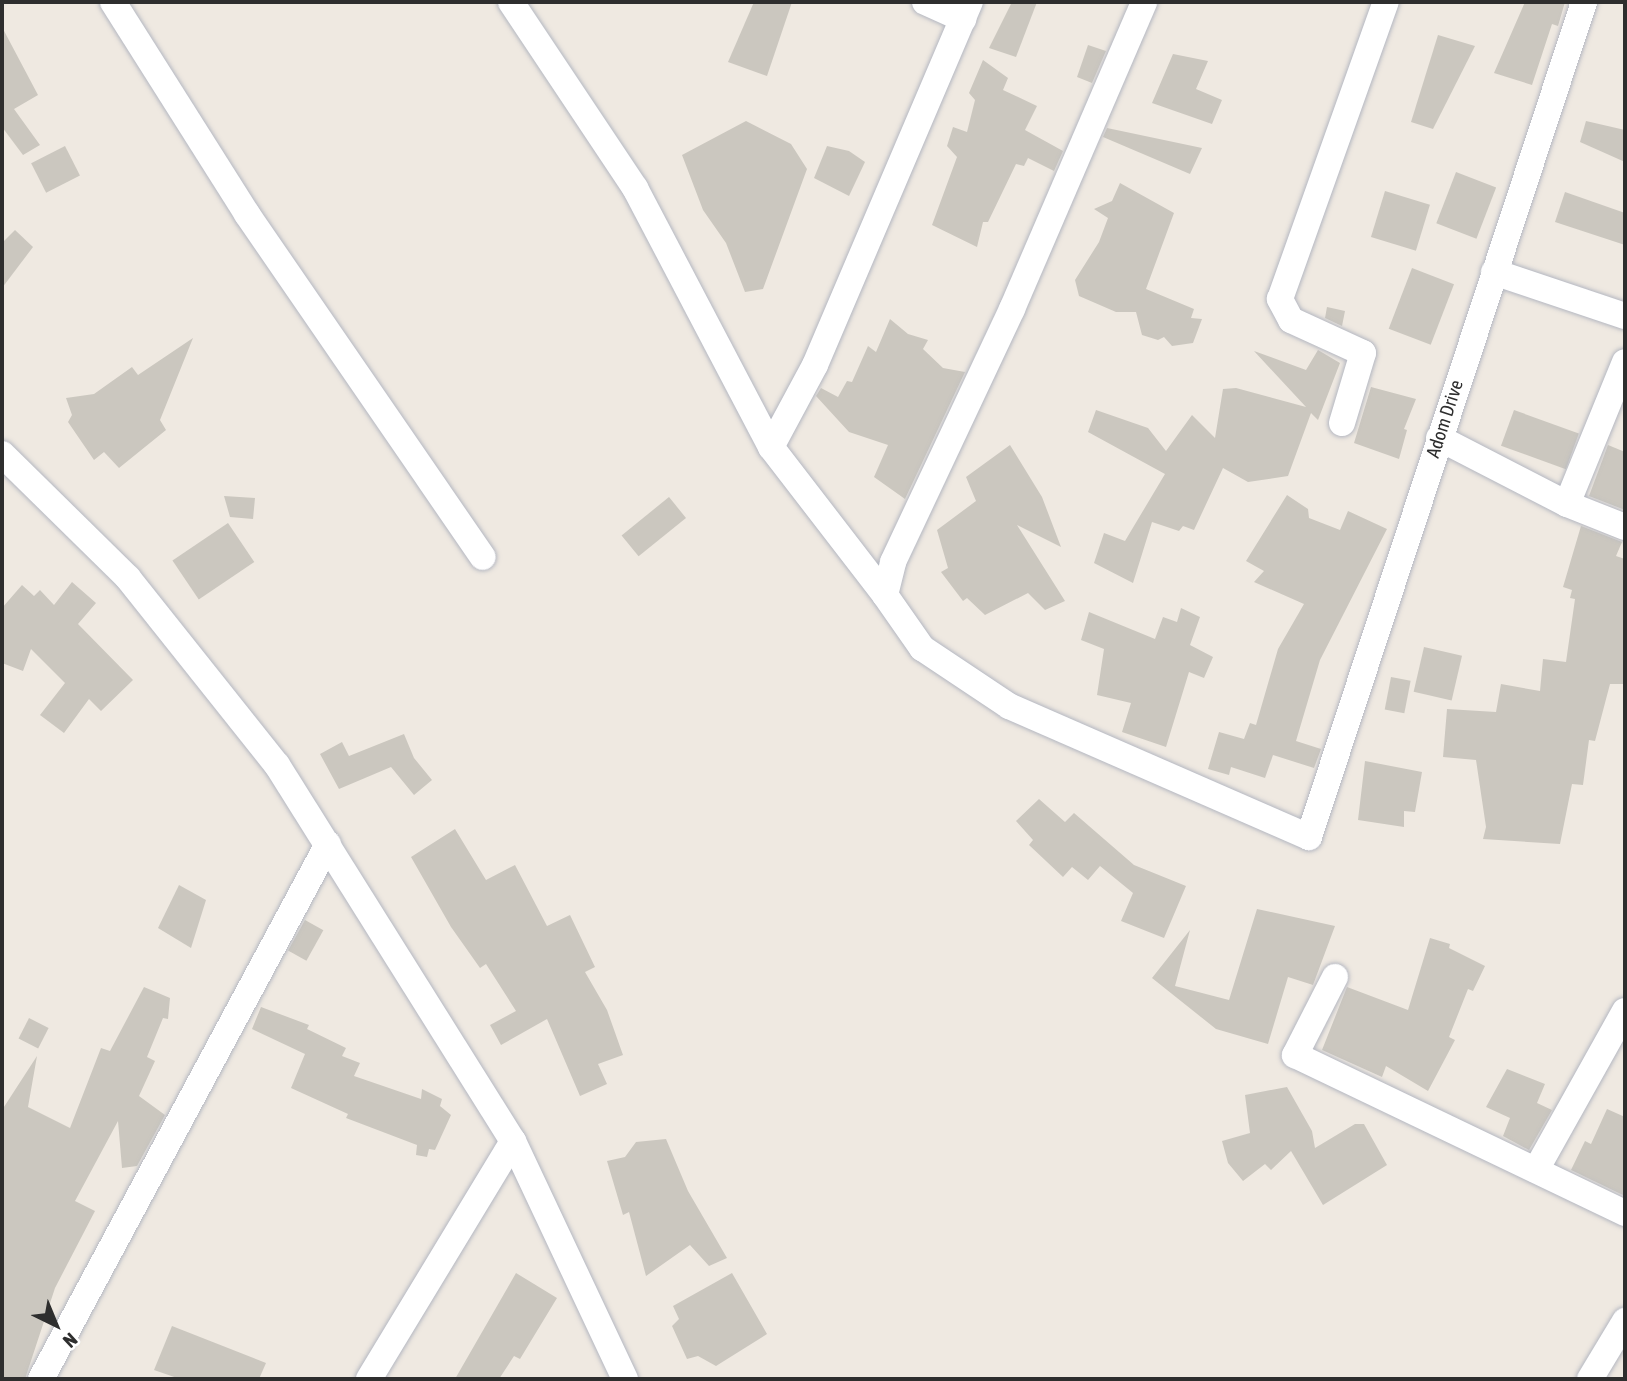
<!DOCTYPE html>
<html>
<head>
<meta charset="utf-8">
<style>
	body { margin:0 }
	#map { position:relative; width:1627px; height:1381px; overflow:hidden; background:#efe9e1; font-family:"Asap Condensed",sans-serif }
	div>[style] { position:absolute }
	.building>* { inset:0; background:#cbc7bf; transform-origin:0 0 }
	.roads { filter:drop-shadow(0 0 2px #b4b7c1) drop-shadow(0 0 2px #b4b7c1) }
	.minor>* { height:26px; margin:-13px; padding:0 13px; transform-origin:13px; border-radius:13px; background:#fff }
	span { translate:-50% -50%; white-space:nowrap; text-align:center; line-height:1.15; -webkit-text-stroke:6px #fff; paint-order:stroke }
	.street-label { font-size:19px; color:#2e2e2e }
	.frame { position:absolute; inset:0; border:4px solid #2e2e2e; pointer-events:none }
	.north { position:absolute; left:21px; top:1290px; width:70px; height:70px; -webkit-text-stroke:5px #fff; paint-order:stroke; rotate:137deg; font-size:19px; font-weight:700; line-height:28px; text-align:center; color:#2e2e2e }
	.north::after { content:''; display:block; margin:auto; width:24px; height:32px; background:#2e2e2e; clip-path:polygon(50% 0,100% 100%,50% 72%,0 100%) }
</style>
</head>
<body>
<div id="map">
	<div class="building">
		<i style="clip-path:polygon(754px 2px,792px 2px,767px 76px,728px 62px)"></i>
		<i style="clip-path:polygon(1012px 2px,1037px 2px,1016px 57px,989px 48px)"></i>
		<i style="clip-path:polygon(1525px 2px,1565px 2px,1558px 26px,1552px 24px,1532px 85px,1494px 73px)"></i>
		<i style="clip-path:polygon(2px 27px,38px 95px,14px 109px,40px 145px,23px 155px,2px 127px)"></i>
		<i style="clip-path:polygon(1438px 35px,1475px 46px,1433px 129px,1411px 122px)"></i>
		<i style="clip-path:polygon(1088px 45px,1106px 51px,1092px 83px,1077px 77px)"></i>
		<i style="clip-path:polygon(1173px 54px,1208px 61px,1196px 89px,1222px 100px,1212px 124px,1152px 103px)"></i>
		<i style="clip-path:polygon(983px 60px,1008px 78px,1003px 90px,1037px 106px,1025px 130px,1063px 151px,1054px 171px,1028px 158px,1024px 166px,1016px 164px,988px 222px,983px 222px,977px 247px,932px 225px,957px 157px,947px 146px,953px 127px,967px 132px,975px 100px,969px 93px)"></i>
		<i style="clip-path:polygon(746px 121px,791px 144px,807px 169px,763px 289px,745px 292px,726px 243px,703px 210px,682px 155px)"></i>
		<i style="clip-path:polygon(1586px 121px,1625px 130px,1625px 162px,1580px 142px)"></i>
		<i style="clip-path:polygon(1107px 128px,1202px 148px,1190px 174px,1103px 137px)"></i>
		<i style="left:65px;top:146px;width:33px;height:38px;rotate:63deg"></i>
		<i style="clip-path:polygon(827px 146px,849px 151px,865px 162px,849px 196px,814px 178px)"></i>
		<i style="left:1456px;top:172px;width:43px;height:55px;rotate:21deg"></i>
		<i style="clip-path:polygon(1120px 183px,1174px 213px,1146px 289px,1194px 309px,1191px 318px,1202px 319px,1193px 343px,1172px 346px,1164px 337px,1158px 340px,1142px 335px,1136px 312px,1116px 312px,1079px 296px,1075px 280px,1099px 242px,1108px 218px,1094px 209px,1112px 201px)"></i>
		<i style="left:1385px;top:191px;width:47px;height:48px;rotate:17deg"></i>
		<i style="clip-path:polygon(1565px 192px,1625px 213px,1625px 245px,1555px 222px)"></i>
		<i style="clip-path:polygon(15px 230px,33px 247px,2px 288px,2px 243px)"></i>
		<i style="left:1412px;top:268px;width:45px;height:65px;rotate:21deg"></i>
		<i style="clip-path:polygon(1327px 307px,1345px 311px,1342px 326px,1325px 318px)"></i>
		<i style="clip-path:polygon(890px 319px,908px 334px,928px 340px,923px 349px,943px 368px,965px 372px,905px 499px,874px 477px,888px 445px,849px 432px,816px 396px,821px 388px,838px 397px,847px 381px,852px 382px,868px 346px,876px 352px)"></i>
		<i style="clip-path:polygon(193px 338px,160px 420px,166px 430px,119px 468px,104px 452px,94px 460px,68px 422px,72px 415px,66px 398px,94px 394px,132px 367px,138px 375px)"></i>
		<i style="clip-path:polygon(1318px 350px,1340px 363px,1318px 420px,1311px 413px,1288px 476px,1248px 482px,1223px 468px,1194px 530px,1183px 526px,1179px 531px,1152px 522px,1133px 583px,1094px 563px,1104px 533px,1125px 541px,1165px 474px,1088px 432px,1096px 410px,1148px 428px,1166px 451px,1192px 415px,1215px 438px,1223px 389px,1236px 388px,1306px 407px,1254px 351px,1306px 370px)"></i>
		<i style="clip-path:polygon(1371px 387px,1416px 399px,1404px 429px,1407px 430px,1399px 459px,1354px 443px)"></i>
		<i style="left:1514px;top:410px;width:69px;height:38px;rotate:20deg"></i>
		<i style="clip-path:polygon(1010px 445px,1042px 497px,1061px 547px,1017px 525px,1065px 601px,1045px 610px,1028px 593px,985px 615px,967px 598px,963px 601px,941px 572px,948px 568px,937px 530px,976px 501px,966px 477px)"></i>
		<i style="clip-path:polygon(1608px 445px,1625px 452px,1625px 510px,1589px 496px)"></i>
		<i style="clip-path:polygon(1287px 495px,1308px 509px,1309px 518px,1340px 530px,1348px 511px,1387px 529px,1320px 660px,1296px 741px,1321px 749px,1314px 768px,1273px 755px,1265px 778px,1231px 767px,1229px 775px,1208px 769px,1219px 732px,1244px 739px,1250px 723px,1256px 725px,1278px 649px,1304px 604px,1254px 582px,1264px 571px,1246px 561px)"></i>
		<i style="clip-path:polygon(224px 496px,255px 498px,253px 519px,230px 517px)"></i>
		<i style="left:669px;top:497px;width:27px;height:61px;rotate:51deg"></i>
		<i style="left:228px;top:523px;width:47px;height:67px;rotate:56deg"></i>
		<i style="clip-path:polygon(1581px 526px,1622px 542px,1616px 556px,1625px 559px,1625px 684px,1610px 684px,1595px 741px,1589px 740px,1583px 785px,1572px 784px,1560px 844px,1483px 839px,1486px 827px,1476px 760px,1443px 757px,1447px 709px,1496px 712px,1501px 684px,1540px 691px,1543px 659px,1566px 662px,1575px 599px,1570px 598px,1572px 590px,1563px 587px)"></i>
		<i style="clip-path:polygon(72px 582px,96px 603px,78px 624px,133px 680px,101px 711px,89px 699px,64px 733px,40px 715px,65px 683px,31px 649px,23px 671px,2px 663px,2px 608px,22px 585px,34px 596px,40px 590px,54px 605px)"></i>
		<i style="clip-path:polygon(1181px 608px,1200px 617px,1190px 645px,1213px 657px,1204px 678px,1189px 672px,1166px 747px,1122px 732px,1131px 703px,1097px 695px,1104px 649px,1081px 640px,1089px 612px,1155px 639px,1163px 617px,1177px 622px)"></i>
		<i style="left:1424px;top:647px;width:39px;height:46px;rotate:13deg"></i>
		<i style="left:1391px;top:677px;width:20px;height:33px;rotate:11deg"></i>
		<i style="clip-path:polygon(404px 734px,414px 758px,432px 780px,414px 795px,391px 767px,339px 789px,320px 754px,342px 742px,349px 756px)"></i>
		<i style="clip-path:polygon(1365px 761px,1422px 772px,1415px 812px,1404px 811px,1404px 827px,1358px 820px)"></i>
		<i style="clip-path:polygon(1039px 799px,1065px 822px,1074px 813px,1134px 865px,1186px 886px,1164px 938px,1121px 921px,1133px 893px,1100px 866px,1088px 880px,1072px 867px,1063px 877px,1029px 845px,1033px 840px,1016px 821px)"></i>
		<i style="clip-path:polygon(455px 829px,486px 880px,515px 865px,547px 926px,570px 915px,595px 967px,585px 972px,607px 1010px,623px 1055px,598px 1064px,607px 1084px,580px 1096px,547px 1019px,501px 1045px,490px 1025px,516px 1011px,486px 964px,480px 968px,451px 927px,411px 857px)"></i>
		<i style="clip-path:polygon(179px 885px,206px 900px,191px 948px,158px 928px)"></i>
		<i style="clip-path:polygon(1257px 909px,1335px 926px,1313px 985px,1288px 977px,1268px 1044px,1216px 1029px,1152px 978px,1190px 930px,1175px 986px,1229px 1000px)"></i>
		<i style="left:305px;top:920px;width:21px;height:35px;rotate:29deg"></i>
		<i style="clip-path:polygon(1430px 938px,1450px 944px,1449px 948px,1485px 966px,1473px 991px,1468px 989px,1449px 1037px,1455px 1040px,1428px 1091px,1386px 1066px,1382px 1077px,1322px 1050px,1347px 987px,1408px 1010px)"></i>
		<i style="clip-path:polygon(144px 987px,170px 998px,168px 1019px,163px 1018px,147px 1057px,155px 1061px,139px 1096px,165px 1115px,137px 1166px,122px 1168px,118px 1121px,75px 1201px,95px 1211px,55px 1288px,25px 1379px,2px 1379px,2px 1110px,37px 1056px,28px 1107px,70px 1128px,101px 1048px,110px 1051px)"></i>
		<i style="clip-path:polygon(261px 1007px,309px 1025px,307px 1029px,346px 1048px,342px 1056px,360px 1063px,354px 1076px,421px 1099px,422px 1089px,442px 1099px,440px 1106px,451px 1115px,435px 1150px,429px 1149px,427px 1157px,416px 1155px,417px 1145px,346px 1118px,348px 1114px,291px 1088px,305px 1054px,252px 1029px)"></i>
		<i style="left:29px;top:1018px;width:22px;height:23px;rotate:27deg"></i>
		<i style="clip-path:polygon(1507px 1069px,1545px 1084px,1537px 1103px,1552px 1110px,1529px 1150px,1503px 1136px,1510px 1118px,1486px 1107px)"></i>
		<i style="clip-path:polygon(1287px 1087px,1312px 1131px,1315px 1148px,1355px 1124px,1364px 1124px,1387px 1165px,1323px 1205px,1291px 1151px,1271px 1170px,1265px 1164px,1243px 1181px,1228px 1163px,1222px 1141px,1250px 1133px,1245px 1095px)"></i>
		<i style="clip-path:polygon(1607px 1109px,1625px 1117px,1625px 1196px,1571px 1170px,1585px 1141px,1591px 1144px)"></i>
		<i style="clip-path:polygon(666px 1139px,688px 1191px,727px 1258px,709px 1266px,690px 1245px,646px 1276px,629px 1212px,623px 1215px,607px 1161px,625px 1157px,636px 1142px)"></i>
		<i style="clip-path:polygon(516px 1273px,557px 1298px,520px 1359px,514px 1356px,499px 1379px,455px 1379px)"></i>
		<i style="clip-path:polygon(732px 1273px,767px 1334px,716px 1366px,698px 1356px,687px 1359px,672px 1326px,679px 1319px,673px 1306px)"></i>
		<i style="clip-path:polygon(172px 1326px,266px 1363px,259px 1379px,180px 1379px,154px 1370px)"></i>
	</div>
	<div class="roads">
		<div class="minor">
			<i style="left:113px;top:2px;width:251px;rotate:57.7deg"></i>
			<i style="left:247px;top:214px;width:416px;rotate:55.5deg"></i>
			<i style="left:511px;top:2px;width:224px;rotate:56.3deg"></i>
			<i style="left:635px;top:188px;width:293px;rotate:62.3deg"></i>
			<i style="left:771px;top:447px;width:187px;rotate:52.4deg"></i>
			<i style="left:885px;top:595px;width:34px;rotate:-76deg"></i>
			<i style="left:893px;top:562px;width:280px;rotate:-64.8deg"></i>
			<i style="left:1012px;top:309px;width:334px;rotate:-66.7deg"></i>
			<i style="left:925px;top:2px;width:42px;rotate:24.1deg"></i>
			<i style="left:1494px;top:272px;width:138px;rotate:18.6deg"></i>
			<i style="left:1342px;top:423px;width:73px;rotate:-73.3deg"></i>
			<i style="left:1363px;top:353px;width:79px;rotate:-155.4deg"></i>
			<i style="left:1291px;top:320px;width:24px;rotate:-118deg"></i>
			<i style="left:1280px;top:299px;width:315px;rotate:-70.4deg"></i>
			<i style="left:1439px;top:438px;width:144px;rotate:27.3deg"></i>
			<i style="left:1567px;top:504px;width:62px;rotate:21.6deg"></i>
			<i style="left:771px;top:447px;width:93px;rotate:-61.8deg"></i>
			<i style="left:815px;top:365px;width:395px;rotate:-66.9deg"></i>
			<i style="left:2px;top:454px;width:177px;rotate:44.5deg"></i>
			<i style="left:128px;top:578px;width:239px;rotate:51.5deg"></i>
			<i style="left:277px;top:765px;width:444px;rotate:57.9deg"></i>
			<i style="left:513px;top:1141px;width:263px;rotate:64.8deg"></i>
			<i style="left:1567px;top:504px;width:153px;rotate:-67.8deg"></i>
			<i style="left:885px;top:595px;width:65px;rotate:55.1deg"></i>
			<i style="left:922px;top:648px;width:105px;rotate:33.7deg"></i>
			<i style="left:1009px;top:706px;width:327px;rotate:23.6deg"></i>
			<i style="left:1309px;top:837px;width:879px;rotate:-71.77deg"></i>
			<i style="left:1335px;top:977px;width:88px;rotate:117.1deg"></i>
			<i style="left:1295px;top:1055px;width:366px;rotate:25.6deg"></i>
			<i style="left:1536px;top:1170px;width:182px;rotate:-60.8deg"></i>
			<i style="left:41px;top:1379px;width:607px;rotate:-61.79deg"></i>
			<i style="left:369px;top:1379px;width:278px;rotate:-58.8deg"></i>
			<i style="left:1590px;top:1379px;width:68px;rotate:-58.9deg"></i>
		</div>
	</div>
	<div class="street-label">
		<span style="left:1445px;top:419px;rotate:-72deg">Adom Drive</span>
	</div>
	<div class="frame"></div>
	<div class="north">N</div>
</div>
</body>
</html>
